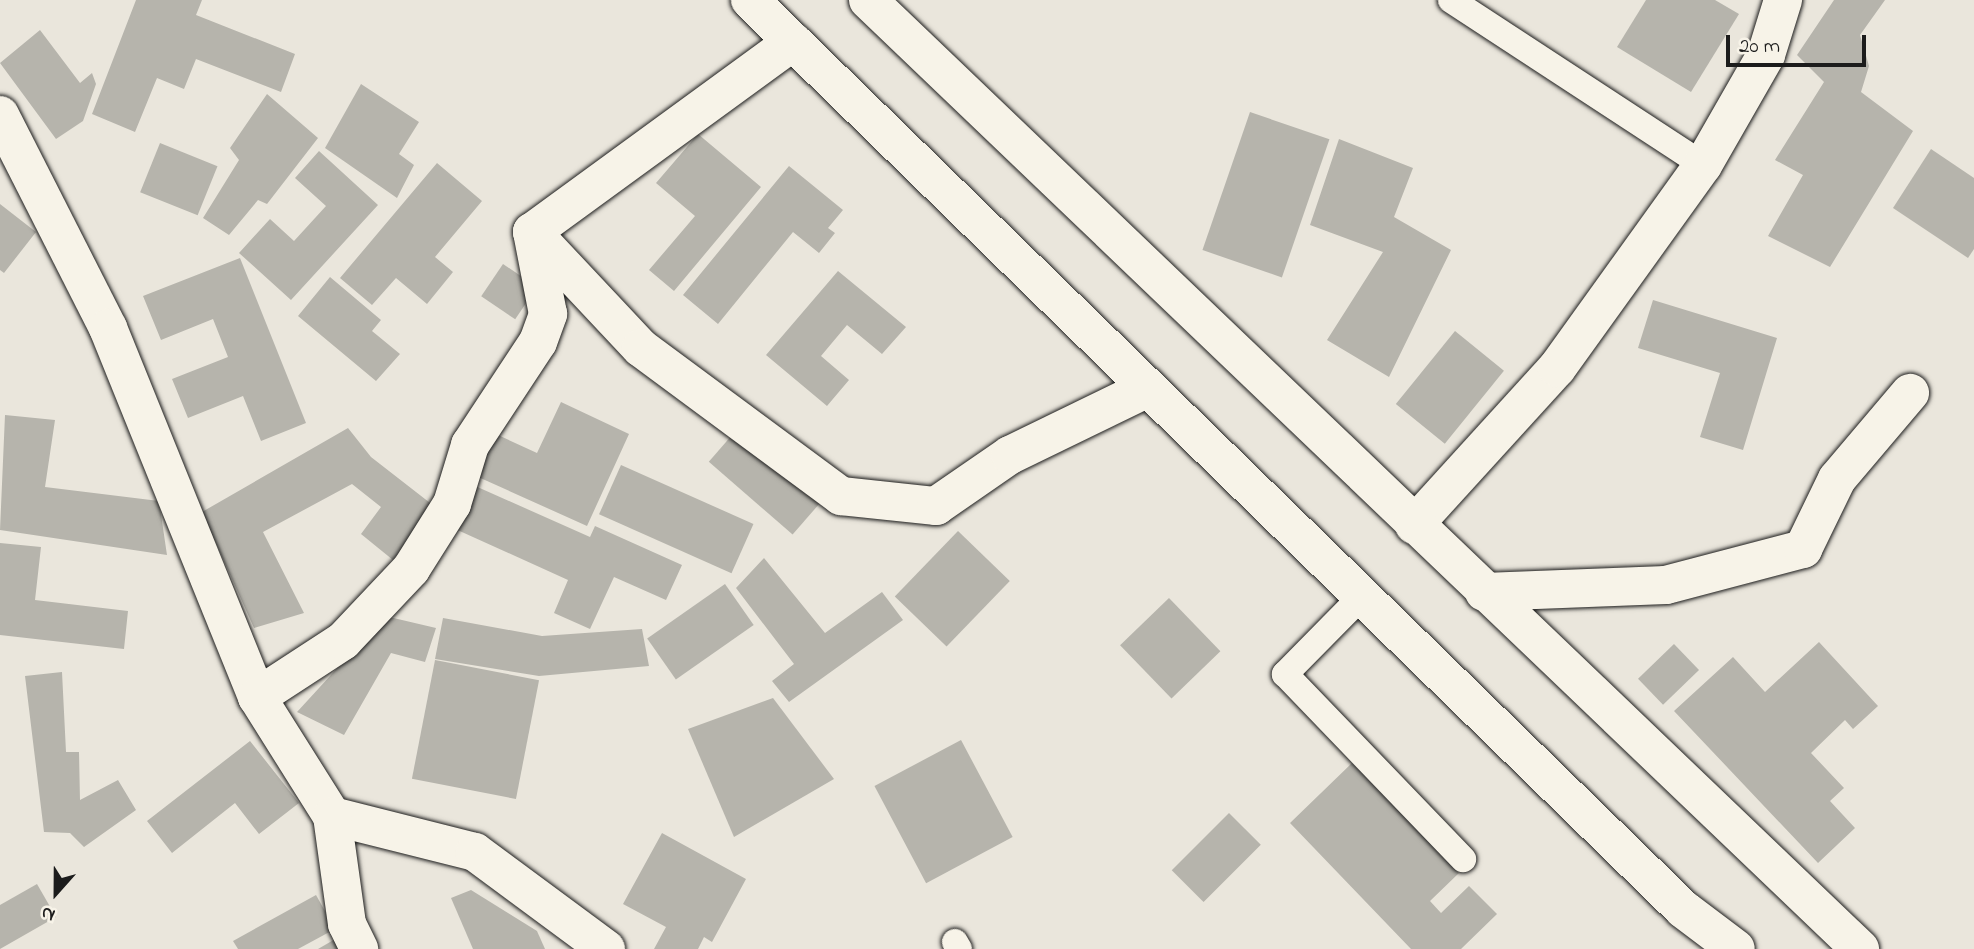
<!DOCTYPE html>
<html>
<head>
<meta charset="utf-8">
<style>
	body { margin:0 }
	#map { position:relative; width:1974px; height:949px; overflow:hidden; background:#eae6dc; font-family:"Indie Flower",sans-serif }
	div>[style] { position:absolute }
	.building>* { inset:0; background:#b6b4ac; transform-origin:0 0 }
	.roads { filter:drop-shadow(0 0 2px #1c1c1c) drop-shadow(0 0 2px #1c1c1c) }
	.lane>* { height:26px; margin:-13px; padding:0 13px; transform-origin:13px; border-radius:13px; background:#f7f3e8 }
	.street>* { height:38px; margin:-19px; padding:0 19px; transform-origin:19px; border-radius:19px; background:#f7f3e8 }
	.primary>* { height:38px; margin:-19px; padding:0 19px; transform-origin:19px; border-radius:19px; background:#f7f3e8 }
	span { translate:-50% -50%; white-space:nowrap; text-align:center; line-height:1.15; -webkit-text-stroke:5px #f7f3e8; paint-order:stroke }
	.north { position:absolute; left:21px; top:858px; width:70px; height:70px; -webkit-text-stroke:5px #f7f3e8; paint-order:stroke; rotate:201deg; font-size:19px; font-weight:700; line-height:28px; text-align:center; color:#1c1c1c }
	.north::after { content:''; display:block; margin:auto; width:24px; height:32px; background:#1c1c1c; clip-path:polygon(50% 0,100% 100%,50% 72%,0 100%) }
	.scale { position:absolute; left:1726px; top:35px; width:140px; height:32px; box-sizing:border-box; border:4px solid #1c1c1c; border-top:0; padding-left:9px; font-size:21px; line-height:24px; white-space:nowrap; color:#1c1c1c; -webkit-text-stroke:5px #f7f3e8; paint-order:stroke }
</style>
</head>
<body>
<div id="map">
	<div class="building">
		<i style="clip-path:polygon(136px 0,202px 0,196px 15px,295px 54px,281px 92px,196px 59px,184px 89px,157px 78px,135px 132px,92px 114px)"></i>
		<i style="clip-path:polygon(1646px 0,1715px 0,1739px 14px,1691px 92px,1617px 47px)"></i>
		<i style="clip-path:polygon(1834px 0,1885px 0,1860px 35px,1869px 66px,1861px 92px,1913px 131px,1830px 267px,1768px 236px,1803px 175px,1775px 160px,1824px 82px,1797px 55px)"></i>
		<i style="clip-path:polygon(40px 30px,80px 83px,92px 73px,96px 84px,83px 121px,56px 139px,0 63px)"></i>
		<i style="clip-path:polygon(361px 84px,419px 122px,399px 154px,414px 165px,397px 198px,325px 148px)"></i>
		<i style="clip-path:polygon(267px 94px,318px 138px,267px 204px,258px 200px,229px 235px,203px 218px,239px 160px,230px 148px)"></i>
		<i style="left:1250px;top:112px;width:84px;height:146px;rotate:19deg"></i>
		<i style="clip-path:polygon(698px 134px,761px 187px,674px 291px,649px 270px,695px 216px,656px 183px)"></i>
		<i style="clip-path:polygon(1339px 139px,1413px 168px,1394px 217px,1451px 250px,1389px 377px,1327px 340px,1383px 252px,1310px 225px)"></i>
		<i style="left:160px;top:143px;width:62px;height:53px;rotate:22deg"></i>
		<i style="clip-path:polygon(1931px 149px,1974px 178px,1974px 249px,1968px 258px,1893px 208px)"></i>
		<i style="clip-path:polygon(319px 151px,378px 205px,291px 300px,239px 253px,270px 219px,294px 241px,326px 206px,295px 178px)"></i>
		<i style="clip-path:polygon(437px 163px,482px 201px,435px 257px,453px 272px,427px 304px,396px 278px,372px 305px,340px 278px)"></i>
		<i style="clip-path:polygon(789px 166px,843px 210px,828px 228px,835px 233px,819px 253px,793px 232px,718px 324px,683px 295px)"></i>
		<i style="clip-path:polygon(0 204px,36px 232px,4px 273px,0 270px)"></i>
		<i style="clip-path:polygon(240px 258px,306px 423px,261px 441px,243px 396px,188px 418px,172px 379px,228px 357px,213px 319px,161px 340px,143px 296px)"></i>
		<i style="left:503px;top:264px;width:41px;height:39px;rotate:34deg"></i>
		<i style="clip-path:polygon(838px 271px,906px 327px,882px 354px,847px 325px,821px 356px,849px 380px,827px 406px,766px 355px)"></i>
		<i style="clip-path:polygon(330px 277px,381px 320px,372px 331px,400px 354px,376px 381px,298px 316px)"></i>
		<i style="clip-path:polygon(1653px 300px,1777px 338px,1743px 450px,1700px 437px,1720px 373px,1638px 348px)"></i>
		<i style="left:1455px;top:331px;width:63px;height:94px;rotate:39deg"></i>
		<i style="clip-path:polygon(561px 402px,629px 434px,587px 526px,467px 472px,487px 430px,537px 453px)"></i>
		<i style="clip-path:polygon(5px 415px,55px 420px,45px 487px,159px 501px,167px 555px,0 530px)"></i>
		<i style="left:739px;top:427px;width:111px;height:46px;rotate:41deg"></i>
		<i style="clip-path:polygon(348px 428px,371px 457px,434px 506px,393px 560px,361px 534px,381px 507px,352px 484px,263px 532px,304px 613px,254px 628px,202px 512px)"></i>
		<i style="left:621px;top:465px;width:145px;height:54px;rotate:24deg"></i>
		<i style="clip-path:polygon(473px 485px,590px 537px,595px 526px,682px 565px,666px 600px,614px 577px,590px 629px,554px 613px,568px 580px,453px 528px)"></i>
		<i style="left:958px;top:531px;width:72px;height:91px;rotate:44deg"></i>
		<i style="clip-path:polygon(0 543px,41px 547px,35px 600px,128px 611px,124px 649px,0 635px)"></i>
		<i style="clip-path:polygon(764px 558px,825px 633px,882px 592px,903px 620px,789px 702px,772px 681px,794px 664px,736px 588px)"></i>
		<i style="left:725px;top:584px;width:50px;height:95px;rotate:55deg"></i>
		<i style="left:1169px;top:598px;width:74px;height:68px;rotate:46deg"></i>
		<i style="clip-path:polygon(385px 616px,436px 628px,425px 662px,391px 653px,344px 735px,297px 712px)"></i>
		<i style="clip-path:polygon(443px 618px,542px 636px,642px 629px,649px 666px,539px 676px,435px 659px)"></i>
		<i style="clip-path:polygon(1819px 642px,1878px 706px,1853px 729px,1845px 720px,1811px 753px,1844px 788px,1830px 801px,1855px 828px,1818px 863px,1674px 711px,1733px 657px,1765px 692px)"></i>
		<i style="left:1674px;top:644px;width:36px;height:50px;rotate:46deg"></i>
		<i style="left:435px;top:660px;width:106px;height:121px;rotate:11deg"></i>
		<i style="clip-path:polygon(62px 672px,66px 752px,79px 752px,80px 800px,118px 780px,136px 810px,84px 847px,70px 833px,44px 832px,25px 676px)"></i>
		<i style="clip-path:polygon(773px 698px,834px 779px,734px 837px,688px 729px)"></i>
		<i style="left:961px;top:740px;width:110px;height:98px;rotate:62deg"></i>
		<i style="clip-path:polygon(250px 741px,299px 803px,259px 834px,235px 803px,172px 853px,147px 821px)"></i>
		<i style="clip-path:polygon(1352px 763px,1459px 873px,1430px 901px,1441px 913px,1469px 886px,1497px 914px,1461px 949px,1411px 949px,1290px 823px)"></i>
		<i style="left:1229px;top:813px;width:45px;height:81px;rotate:45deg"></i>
		<i style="clip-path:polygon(662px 833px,746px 879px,712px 942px,704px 937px,698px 949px,654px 949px,666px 927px,623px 904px)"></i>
		<i style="clip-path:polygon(37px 884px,56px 917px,0 949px,0 905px)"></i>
		<i style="clip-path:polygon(471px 890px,537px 931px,545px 949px,473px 949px,451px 898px)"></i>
		<i style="clip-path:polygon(316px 895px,335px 929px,298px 949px,238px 949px,233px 941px)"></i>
		<i style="clip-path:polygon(337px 938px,343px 949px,318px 949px)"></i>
	</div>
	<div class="roads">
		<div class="lane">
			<i style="left:1451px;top:0;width:301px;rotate:33.2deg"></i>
			<i style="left:1362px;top:596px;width:110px;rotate:134.6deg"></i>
			<i style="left:1285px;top:674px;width:257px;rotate:46.1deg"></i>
			<i style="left:955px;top:942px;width:8px;rotate:60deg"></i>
		</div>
		<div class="street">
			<i style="left:0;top:115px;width:239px;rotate:63.1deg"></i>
			<i style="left:108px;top:328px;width:398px;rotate:68deg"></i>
			<i style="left:257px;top:697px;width:141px;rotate:57.8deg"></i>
			<i style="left:332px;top:816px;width:147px;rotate:14.1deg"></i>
			<i style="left:475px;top:852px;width:163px;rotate:36.5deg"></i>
			<i style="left:532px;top:232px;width:159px;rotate:46.8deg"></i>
			<i style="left:641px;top:348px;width:249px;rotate:36.5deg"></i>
			<i style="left:841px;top:496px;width:96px;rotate:6deg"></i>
			<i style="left:936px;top:506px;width:90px;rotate:-34.6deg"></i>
			<i style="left:1010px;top:455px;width:153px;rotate:-25.9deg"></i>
			<i style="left:532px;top:232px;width:323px;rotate:-36.1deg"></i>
			<i style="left:1414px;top:525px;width:212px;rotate:-47.7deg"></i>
			<i style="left:1557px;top:368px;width:250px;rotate:-54.3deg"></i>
			<i style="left:1703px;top:165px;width:127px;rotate:-60.2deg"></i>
			<i style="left:1766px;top:55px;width:58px;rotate:-72.8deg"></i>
			<i style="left:1484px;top:592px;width:182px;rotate:-2.2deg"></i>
			<i style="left:1666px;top:585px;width:142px;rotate:-14.7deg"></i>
			<i style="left:1803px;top:549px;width:78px;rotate:-64.1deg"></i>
			<i style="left:1837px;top:479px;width:113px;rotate:-49.7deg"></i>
			<i style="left:257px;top:697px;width:103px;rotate:-33.1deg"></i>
			<i style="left:343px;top:641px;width:99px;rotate:-46.6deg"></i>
			<i style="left:411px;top:569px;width:77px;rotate:-57.8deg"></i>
			<i style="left:452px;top:504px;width:62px;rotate:-73deg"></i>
			<i style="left:470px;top:445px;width:123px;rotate:-56.6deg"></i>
			<i style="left:538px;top:342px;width:30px;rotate:-70deg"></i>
			<i style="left:548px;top:314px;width:84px;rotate:-101deg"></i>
			<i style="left:332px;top:816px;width:109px;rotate:82.1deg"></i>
			<i style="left:347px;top:924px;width:28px;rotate:64deg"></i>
		</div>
		<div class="primary">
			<i style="left:750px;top:0;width:1303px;rotate:44.25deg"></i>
			<i style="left:1683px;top:909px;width:66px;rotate:37deg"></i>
			<i style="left:868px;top:0;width:1373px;rotate:43.73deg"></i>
		</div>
	</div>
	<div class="north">N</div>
	<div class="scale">20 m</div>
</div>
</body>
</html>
